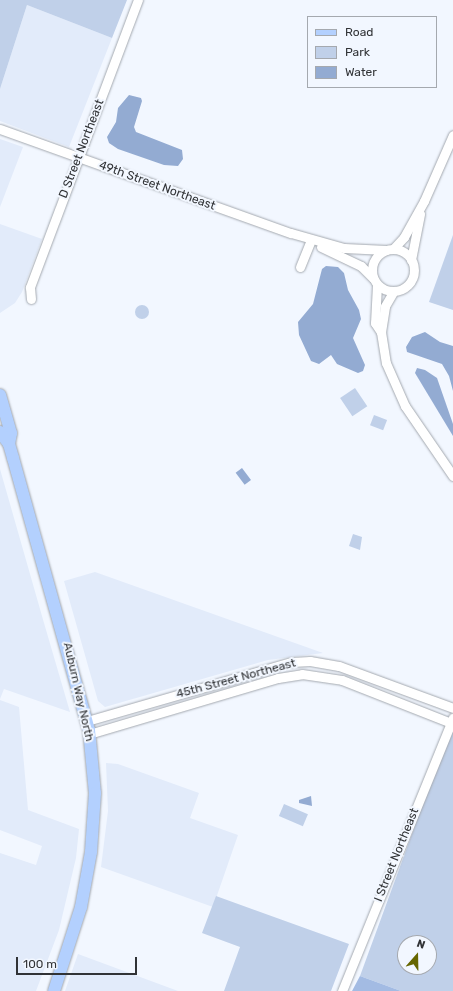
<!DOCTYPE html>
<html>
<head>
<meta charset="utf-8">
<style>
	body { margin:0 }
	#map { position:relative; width:453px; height:991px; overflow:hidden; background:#f2f7ff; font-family:Rubik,sans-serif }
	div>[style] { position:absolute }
	.built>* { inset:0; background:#e2ebfa }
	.green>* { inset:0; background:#c0d0e9; transform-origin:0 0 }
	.round { border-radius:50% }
	.forest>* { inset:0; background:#a3bbe3 }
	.water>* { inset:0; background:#93abd2; transform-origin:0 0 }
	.roads { filter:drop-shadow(0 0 1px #a4a9b0) drop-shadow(0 0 1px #a4a9b0) }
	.minor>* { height:9px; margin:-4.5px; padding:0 4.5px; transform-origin:4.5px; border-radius:4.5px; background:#fff }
	.minor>.ring { margin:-4.5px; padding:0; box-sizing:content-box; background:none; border:9px solid #fff; border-radius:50% }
	.major>* { height:12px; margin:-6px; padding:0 6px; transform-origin:6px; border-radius:6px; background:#b3d0fe }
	span { translate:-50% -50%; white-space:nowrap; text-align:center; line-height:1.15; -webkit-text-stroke:4px #f2f7ff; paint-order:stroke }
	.street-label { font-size:12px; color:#313336 }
	.legend { position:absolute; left:307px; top:16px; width:130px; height:72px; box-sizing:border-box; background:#f2f7ff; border:1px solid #a5a9af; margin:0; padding:5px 7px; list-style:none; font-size:12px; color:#313336 }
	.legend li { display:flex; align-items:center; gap:8px; height:20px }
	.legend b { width:20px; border:1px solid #a5a9af }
	.north { position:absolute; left:397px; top:935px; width:40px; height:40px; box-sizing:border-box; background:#f2f7ff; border:1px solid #a5a9af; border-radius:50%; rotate:20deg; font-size:11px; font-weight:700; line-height:16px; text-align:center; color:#313336 }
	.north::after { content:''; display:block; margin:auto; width:14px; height:18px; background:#660; clip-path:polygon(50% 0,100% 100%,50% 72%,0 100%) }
	.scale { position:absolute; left:16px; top:957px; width:121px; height:18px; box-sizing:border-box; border:2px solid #313336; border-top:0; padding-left:5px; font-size:12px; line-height:14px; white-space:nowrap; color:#313336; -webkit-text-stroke:3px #f2f7ff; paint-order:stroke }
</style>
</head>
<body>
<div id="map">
	<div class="built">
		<i style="clip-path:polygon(27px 5px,112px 38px,69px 147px,0 121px,0 89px)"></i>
		<i style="clip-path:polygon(0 139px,23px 147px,0 207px)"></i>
		<i style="clip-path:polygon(0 224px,42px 239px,22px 292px,15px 303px,0 313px)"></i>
		<i style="clip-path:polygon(0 469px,44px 623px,70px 712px,4px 689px,0 699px)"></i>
		<i style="clip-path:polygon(95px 572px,323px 653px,268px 660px,105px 707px,98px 701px,64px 581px)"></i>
		<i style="clip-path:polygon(0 700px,19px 707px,28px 810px,79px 829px,76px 858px,59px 930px,36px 991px,0 991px,0 853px,36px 865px,42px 846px,0 830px)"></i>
		<i style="clip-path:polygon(106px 763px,118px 764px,199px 793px,190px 818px,238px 835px,213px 907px,101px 867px,108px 811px)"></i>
		<i style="clip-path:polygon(78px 954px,178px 991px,65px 991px)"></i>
	</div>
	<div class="green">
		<i style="clip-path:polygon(0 0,127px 0,112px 38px,27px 5px,0 89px)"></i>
		<i style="clip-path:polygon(453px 235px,453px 310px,429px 302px)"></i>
		<i class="round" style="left:135px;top:305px;width:14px;height:14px"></i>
		<i style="left:355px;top:388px;width:22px;height:18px;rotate:56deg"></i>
		<i style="left:374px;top:415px;width:14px;height:11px;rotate:21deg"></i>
		<i style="clip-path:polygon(353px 534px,362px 537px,360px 550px,349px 546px)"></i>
		<i style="clip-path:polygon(evenodd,453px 722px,453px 991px,401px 991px,360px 976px,453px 722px,405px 943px,429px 943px,429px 967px,405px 967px,405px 943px)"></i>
		<i style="left:284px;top:804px;width:26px;height:13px;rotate:23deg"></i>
		<i style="clip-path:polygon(216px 896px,349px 944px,331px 991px,224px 991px,240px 947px,202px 933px)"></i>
	</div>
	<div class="forest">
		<i style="clip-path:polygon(360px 976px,401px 991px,352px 991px)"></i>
	</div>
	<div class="water">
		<i style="clip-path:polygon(129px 95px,141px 98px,142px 101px,134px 127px,136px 132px,182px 150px,183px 159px,178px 166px,164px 165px,118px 149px,109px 143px,107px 137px,116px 122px,118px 108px)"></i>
		<i style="clip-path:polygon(326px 266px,338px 267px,344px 273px,348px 290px,359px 310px,361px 319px,353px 338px,365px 365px,363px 371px,358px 373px,337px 364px,331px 355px,319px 364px,311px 361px,299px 335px,298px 322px,313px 304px,322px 269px)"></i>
		<i style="clip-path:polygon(425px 332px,440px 342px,453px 346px,453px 391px,449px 376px,442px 364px,407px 352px,406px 347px,412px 337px)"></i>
		<i style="clip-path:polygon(417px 368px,425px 370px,437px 378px,453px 424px,453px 436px,415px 373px)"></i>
		<i style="left:242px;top:468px;width:15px;height:8px;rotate:53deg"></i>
		<i style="clip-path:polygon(311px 796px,312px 806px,299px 803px,299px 800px)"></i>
	</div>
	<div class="roads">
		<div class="minor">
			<i style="left:0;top:129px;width:309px;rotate:19.7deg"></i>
			<i style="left:291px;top:233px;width:55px;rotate:15.8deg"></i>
			<i style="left:344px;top:248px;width:42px;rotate:2.7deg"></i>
			<i style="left:321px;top:247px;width:44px;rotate:25.4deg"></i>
			<i style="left:361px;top:266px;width:17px;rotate:45deg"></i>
			<i class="ring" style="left:372px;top:249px;width:33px;height:33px"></i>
			<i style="left:393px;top:249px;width:16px;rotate:-47deg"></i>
			<i style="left:404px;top:237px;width:41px;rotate:-60.9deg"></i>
			<i style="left:424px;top:201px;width:72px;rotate:-66.3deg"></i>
			<i style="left:411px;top:260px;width:47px;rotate:-78.9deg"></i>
			<i style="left:300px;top:267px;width:27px;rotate:-68deg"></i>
			<i style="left:377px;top:285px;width:38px;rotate:93deg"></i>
			<i style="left:375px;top:323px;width:11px;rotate:56deg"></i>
			<i style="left:381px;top:332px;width:26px;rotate:-81deg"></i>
			<i style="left:385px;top:306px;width:16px;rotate:-60deg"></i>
			<i style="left:31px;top:299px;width:12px;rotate:-95deg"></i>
			<i style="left:30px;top:287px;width:307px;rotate:-69.4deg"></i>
			<i style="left:381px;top:332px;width:31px;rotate:81deg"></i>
			<i style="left:386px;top:363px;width:47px;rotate:66.2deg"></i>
			<i style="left:405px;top:406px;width:85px;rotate:55.6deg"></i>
			<i style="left:87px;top:721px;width:213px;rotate:-16.1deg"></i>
			<i style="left:292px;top:662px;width:18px;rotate:-3deg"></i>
			<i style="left:310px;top:661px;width:29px;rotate:10deg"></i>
			<i style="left:339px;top:666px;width:121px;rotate:20.2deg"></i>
			<i style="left:89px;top:734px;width:197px;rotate:-16.5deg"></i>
			<i style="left:278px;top:678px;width:24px;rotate:-9deg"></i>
			<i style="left:302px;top:674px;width:40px;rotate:8.5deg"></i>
			<i style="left:342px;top:680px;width:117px;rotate:21.5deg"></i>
			<i style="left:342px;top:991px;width:295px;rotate:-67.9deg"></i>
		</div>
		<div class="major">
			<i style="left:0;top:395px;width:40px;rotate:74deg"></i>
			<i style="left:11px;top:433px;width:11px;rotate:100deg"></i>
			<i style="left:9px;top:444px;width:15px;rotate:74deg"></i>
			<i style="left:13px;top:458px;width:282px;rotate:74.4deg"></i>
			<i style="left:89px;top:730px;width:63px;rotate:84.6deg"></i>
			<i style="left:95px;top:793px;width:59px;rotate:93.9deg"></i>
			<i style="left:91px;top:852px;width:56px;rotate:100.3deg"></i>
			<i style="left:81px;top:907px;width:88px;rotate:107.8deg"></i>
			<i style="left:0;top:432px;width:15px;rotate:53deg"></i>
		</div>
	</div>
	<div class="street-label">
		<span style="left:82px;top:149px;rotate:-69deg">D Street Northeast</span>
		<span style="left:157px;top:186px;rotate:20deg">49th Street Northeast</span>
		<span style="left:236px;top:679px;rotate:-15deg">45th Street Northeast</span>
		<span style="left:78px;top:692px;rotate:77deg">Auburn Way North</span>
		<span style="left:397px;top:855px;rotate:-68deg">I Street Northeast</span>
	</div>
	<ul class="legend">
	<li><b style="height:5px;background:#b3d0fe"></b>Road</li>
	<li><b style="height:11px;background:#c0d0e9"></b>Park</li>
	<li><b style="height:11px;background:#93abd2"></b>Water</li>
	</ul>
	<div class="north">N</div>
	<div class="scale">100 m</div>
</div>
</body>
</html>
